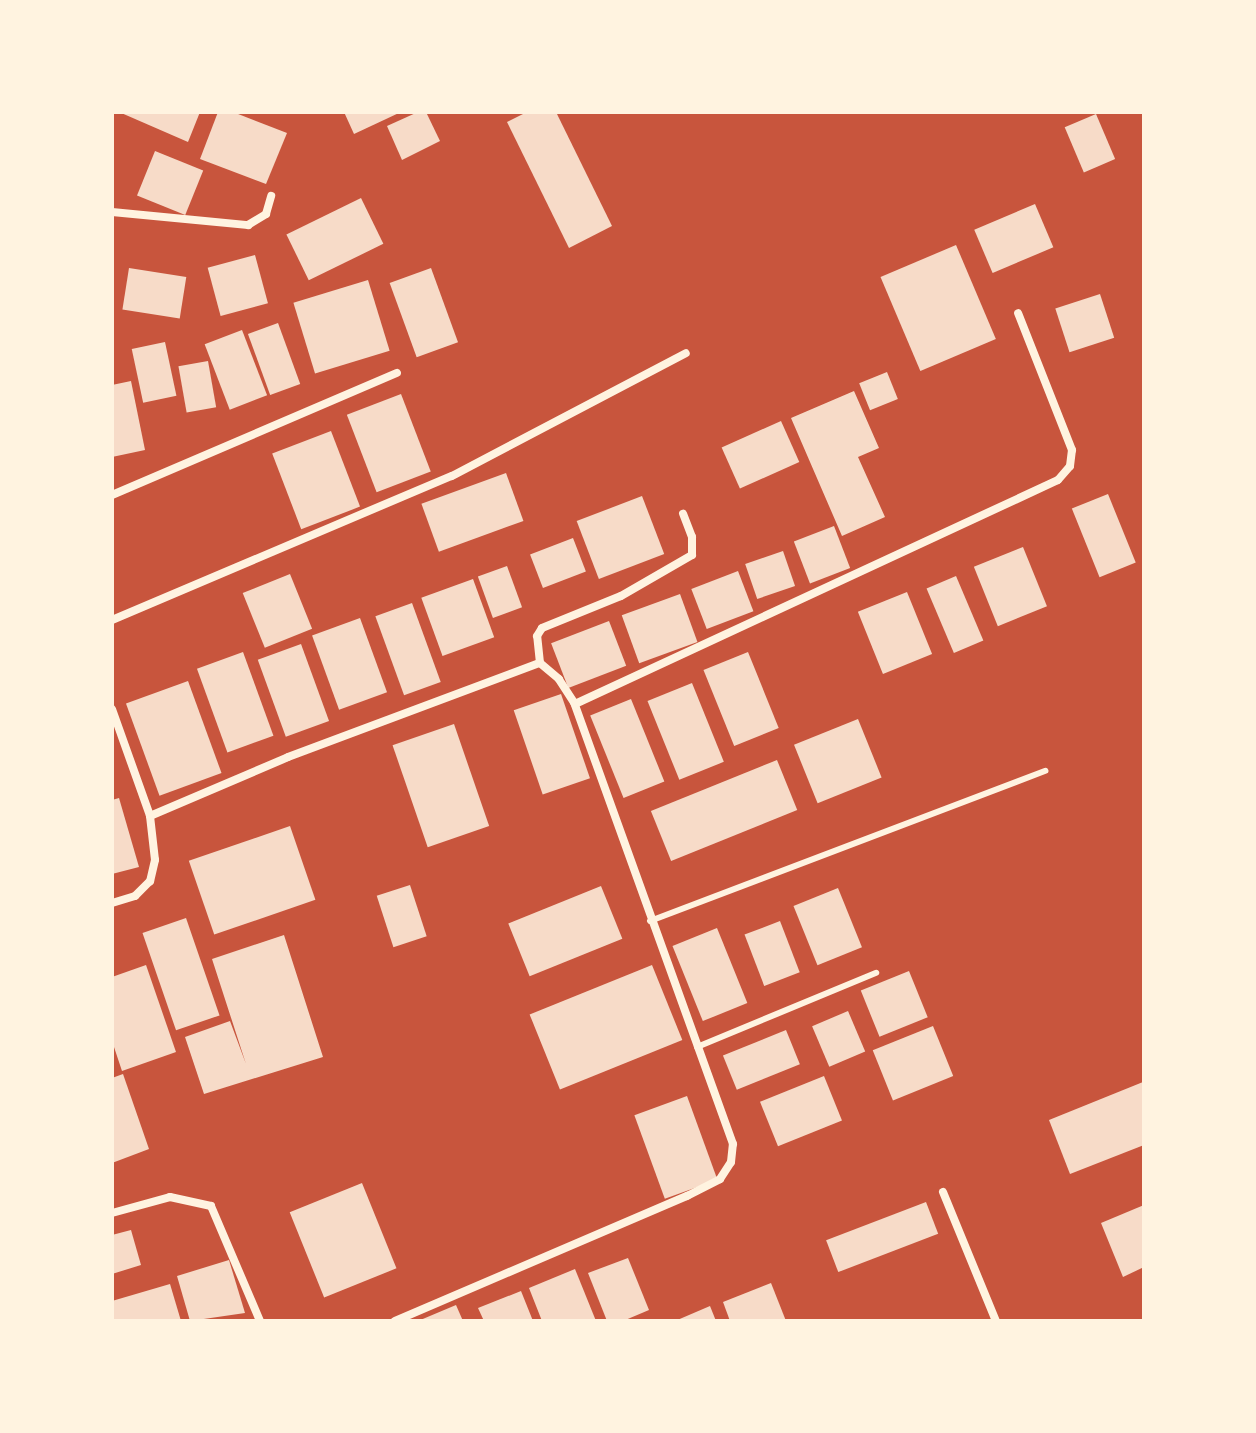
<!DOCTYPE html>
<html>
<head>
<meta charset="utf-8">
<style>
	body { margin:0 }
	#map { position:relative; width:1256px; height:1433px; overflow:hidden; background:#c8553d; font-family:"Source Sans 3",sans-serif }
	div>[style] { position:absolute }
	.building>* { inset:0; background:#f7dbc8; transform-origin:0 0 }
	.service>* { height:6px; margin:-3px; padding:0 3px; transform-origin:3px; border-radius:3px; background:#fff3e0 }
	.minor>* { height:8px; margin:-4px; padding:0 4px; transform-origin:4px; border-radius:4px; background:#fff3e0 }
	span { translate:-50% -50%; white-space:nowrap; text-align:center; line-height:1.15; -webkit-text-stroke:6px #fff3e0; paint-order:stroke }
	.frame { position:absolute; inset:0; border:114px solid #fff3e0; pointer-events:none }
</style>
</head>
<body>
<div id="map">
	<div class="building">
		<i style="clip-path:polygon(119px 112px,200px 112px,188px 142px)"></i>
		<i style="clip-path:polygon(218px 112px,233px 112px,287px 133px,266px 184px,200px 159px)"></i>
		<i style="clip-path:polygon(344px 112px,401px 112px,354px 134px)"></i>
		<i style="clip-path:polygon(418px 112px,426px 112px,440px 141px,402px 160px,387px 126px)"></i>
		<i style="clip-path:polygon(527px 112px,556px 112px,612px 226px,569px 248px,507px 122px)"></i>
		<i style="left:1096px;top:114px;width:49px;height:34px;rotate:67deg"></i>
		<i style="left:155px;top:151px;width:52px;height:48px;rotate:22deg"></i>
		<i style="left:361px;top:198px;width:51px;height:83px;rotate:64deg"></i>
		<i style="left:1035px;top:204px;width:47px;height:66px;rotate:67deg"></i>
		<i style="left:956px;top:245px;width:102px;height:82px;rotate:67deg"></i>
		<i style="left:255px;top:255px;width:50px;height:49px;rotate:75deg"></i>
		<i style="left:129px;top:268px;width:58px;height:42px;rotate:9deg"></i>
		<i style="left:431px;top:268px;width:79px;height:44px;rotate:70deg"></i>
		<i style="left:368px;top:280px;width:74px;height:78px;rotate:73deg"></i>
		<i style="left:1100px;top:294px;width:46px;height:47px;rotate:72deg"></i>
		<i style="left:278px;top:323px;width:65px;height:32px;rotate:70deg"></i>
		<i style="left:242px;top:330px;width:70px;height:40px;rotate:69deg"></i>
		<i style="left:165px;top:342px;width:55px;height:34px;rotate:78deg"></i>
		<i style="left:208px;top:361px;width:47px;height:30px;rotate:80deg"></i>
		<i style="left:887px;top:372px;width:29px;height:30px;rotate:68deg"></i>
		<i style="clip-path:polygon(131px 381px,145px 450px,112px 457px,112px 385px)"></i>
		<i style="clip-path:polygon(854px 391px,879px 448px,858px 457px,885px 517px,842px 536px,791px 418px)"></i>
		<i style="left:401px;top:394px;width:83px;height:58px;rotate:69deg"></i>
		<i style="left:781px;top:421px;width:45px;height:65px;rotate:66deg"></i>
		<i style="left:331px;top:431px;width:81px;height:63px;rotate:69deg"></i>
		<i style="left:506px;top:473px;width:51px;height:90px;rotate:70deg"></i>
		<i style="left:1108px;top:494px;width:74px;height:39px;rotate:68deg"></i>
		<i style="left:642px;top:496px;width:62px;height:70px;rotate:69deg"></i>
		<i style="left:834px;top:526px;width:45px;height:43px;rotate:69deg"></i>
		<i style="left:573px;top:538px;width:36px;height:46px;rotate:69deg"></i>
		<i style="left:1023px;top:547px;width:64px;height:53px;rotate:68deg"></i>
		<i style="left:783px;top:551px;width:37px;height:40px;rotate:71deg"></i>
		<i style="left:507px;top:566px;width:44px;height:31px;rotate:70deg"></i>
		<i style="left:738px;top:571px;width:43px;height:50px;rotate:69deg"></i>
		<i style="left:290px;top:574px;width:59px;height:51px;rotate:68deg"></i>
		<i style="left:956px;top:576px;width:70px;height:32px;rotate:67deg"></i>
		<i style="left:473px;top:579px;width:62px;height:55px;rotate:70deg"></i>
		<i style="left:907px;top:592px;width:67px;height:53px;rotate:68deg"></i>
		<i style="left:680px;top:594px;width:51px;height:62px;rotate:70deg"></i>
		<i style="left:412px;top:603px;width:84px;height:39px;rotate:70deg"></i>
		<i style="left:360px;top:618px;width:79px;height:51px;rotate:70deg"></i>
		<i style="left:609px;top:621px;width:48px;height:62px;rotate:69deg"></i>
		<i style="left:301px;top:644px;width:82px;height:46px;rotate:70deg"></i>
		<i style="left:243px;top:652px;width:89px;height:49px;rotate:70deg"></i>
		<i style="left:748px;top:652px;width:82px;height:48px;rotate:68deg"></i>
		<i style="left:188px;top:681px;width:98px;height:66px;rotate:70deg"></i>
		<i style="left:692px;top:683px;width:85px;height:48px;rotate:68deg"></i>
		<i style="left:561px;top:694px;width:89px;height:50px;rotate:71deg"></i>
		<i style="left:631px;top:699px;width:89px;height:44px;rotate:68deg"></i>
		<i style="left:858px;top:719px;width:63px;height:69px;rotate:68deg"></i>
		<i style="left:454px;top:724px;width:108px;height:65px;rotate:71deg"></i>
		<i style="left:777px;top:760px;width:54px;height:136px;rotate:68deg"></i>
		<i style="clip-path:polygon(119px 798px,139px 867px,112px 874px,112px 800px)"></i>
		<i style="left:290px;top:826px;width:78px;height:107px;rotate:71deg"></i>
		<i style="left:410px;top:885px;width:54px;height:35px;rotate:72deg"></i>
		<i style="left:601px;top:886px;width:57px;height:100px;rotate:68deg"></i>
		<i style="left:838px;top:888px;width:64px;height:48px;rotate:68deg"></i>
		<i style="left:186px;top:918px;width:103px;height:46px;rotate:71deg"></i>
		<i style="left:780px;top:921px;width:55px;height:38px;rotate:69deg"></i>
		<i style="left:717px;top:928px;width:81px;height:48px;rotate:68deg"></i>
		<i style="clip-path:polygon(284px 935px,323px 1057px,204px 1094px,185px 1037px,230px 1021px,246px 1064px,212px 959px)"></i>
		<i style="clip-path:polygon(146px 965px,176px 1052px,122px 1071px,112px 1041px,112px 977px)"></i>
		<i style="left:652px;top:965px;width:81px;height:132px;rotate:68deg"></i>
		<i style="left:909px;top:971px;width:50px;height:52px;rotate:68deg"></i>
		<i style="left:848px;top:1011px;width:44px;height:39px;rotate:67deg"></i>
		<i style="left:933px;top:1026px;width:54px;height:65px;rotate:68deg"></i>
		<i style="left:786px;top:1030px;width:37px;height:68px;rotate:68deg"></i>
		<i style="clip-path:polygon(123px 1074px,149px 1149px,112px 1163px,112px 1078px)"></i>
		<i style="left:824px;top:1076px;width:48px;height:69px;rotate:68deg"></i>
		<i style="clip-path:polygon(1143px 1082px,1144px 1145px,1070px 1174px,1049px 1120px)"></i>
		<i style="left:687px;top:1096px;width:89px;height:56px;rotate:70deg"></i>
		<i style="left:362px;top:1183px;width:92px;height:78px;rotate:68deg"></i>
		<i style="left:926px;top:1202px;width:34px;height:107px;rotate:69deg"></i>
		<i style="clip-path:polygon(1144px 1205px,1144px 1267px,1123px 1277px,1101px 1223px)"></i>
		<i style="clip-path:polygon(131px 1230px,141px 1265px,112px 1274px,112px 1235px)"></i>
		<i style="clip-path:polygon(628px 1258px,649px 1310px,623px 1321px,607px 1321px,588px 1273px)"></i>
		<i style="clip-path:polygon(229px 1260px,245px 1313px,190px 1321px,177px 1276px)"></i>
		<i style="clip-path:polygon(575px 1269px,596px 1321px,542px 1321px,529px 1288px)"></i>
		<i style="clip-path:polygon(771px 1283px,786px 1321px,730px 1321px,723px 1302px)"></i>
		<i style="clip-path:polygon(170px 1284px,181px 1321px,112px 1321px,112px 1301px)"></i>
		<i style="clip-path:polygon(521px 1291px,533px 1321px,484px 1321px,478px 1308px)"></i>
		<i style="clip-path:polygon(456px 1305px,463px 1321px,418px 1321px)"></i>
		<i style="clip-path:polygon(710px 1306px,716px 1321px,675px 1321px)"></i>
	</div>
	<div class="service">
		<i style="left:650px;top:921px;width:423px;rotate:-20.8deg"></i>
		<i style="left:697px;top:1047px;width:194px;rotate:-22.5deg"></i>
	</div>
	<div class="minor">
		<i style="left:112px;top:212px;width:137px;rotate:5.5deg"></i>
		<i style="left:248px;top:225px;width:21px;rotate:-31deg"></i>
		<i style="left:266px;top:214px;width:19px;rotate:-74deg"></i>
		<i style="left:112px;top:495px;width:310px;rotate:-23.2deg"></i>
		<i style="left:112px;top:620px;width:369px;rotate:-23deg"></i>
		<i style="left:452px;top:476px;width:264px;rotate:-27.7deg"></i>
		<i style="left:540px;top:663px;width:27px;rotate:-96deg"></i>
		<i style="left:537px;top:636px;width:9px;rotate:-58deg"></i>
		<i style="left:542px;top:628px;width:85px;rotate:-22.1deg"></i>
		<i style="left:621px;top:596px;width:82px;rotate:-30deg"></i>
		<i style="left:692px;top:555px;width:18px;rotate:-90deg"></i>
		<i style="left:692px;top:537px;width:25px;rotate:-111deg"></i>
		<i style="left:575px;top:704px;width:532px;rotate:-24.88deg"></i>
		<i style="left:1058px;top:480px;width:18px;rotate:-49deg"></i>
		<i style="left:1070px;top:466px;width:16px;rotate:-83deg"></i>
		<i style="left:1072px;top:450px;width:147px;rotate:-111.5deg"></i>
		<i style="left:112px;top:709px;width:114px;rotate:70.4deg"></i>
		<i style="left:150px;top:816px;width:44px;rotate:83.5deg"></i>
		<i style="left:155px;top:860px;width:22px;rotate:103deg"></i>
		<i style="left:150px;top:881px;width:21px;rotate:135deg"></i>
		<i style="left:135px;top:896px;width:24px;rotate:163deg"></i>
		<i style="left:150px;top:816px;width:150px;rotate:-23.1deg"></i>
		<i style="left:288px;top:757px;width:269px;rotate:-20.5deg"></i>
		<i style="left:943px;top:1192px;width:139px;rotate:67.7deg"></i>
		<i style="left:112px;top:1213px;width:60px;rotate:-15.4deg"></i>
		<i style="left:170px;top:1197px;width:42px;rotate:12.4deg"></i>
		<i style="left:211px;top:1206px;width:125px;rotate:66.9deg"></i>
		<i style="left:395px;top:1321px;width:318px;rotate:-23.2deg"></i>
		<i style="left:687px;top:1196px;width:37px;rotate:-27deg"></i>
		<i style="left:720px;top:1179px;width:20px;rotate:-57deg"></i>
		<i style="left:731px;top:1162px;width:18px;rotate:-84deg"></i>
		<i style="left:733px;top:1144px;width:468px;rotate:-109.8deg"></i>
		<i style="left:575px;top:704px;width:30px;rotate:-123deg"></i>
		<i style="left:559px;top:679px;width:25px;rotate:-140deg"></i>
	</div>
	<div class="frame"></div>
</div>
</body>
</html>
